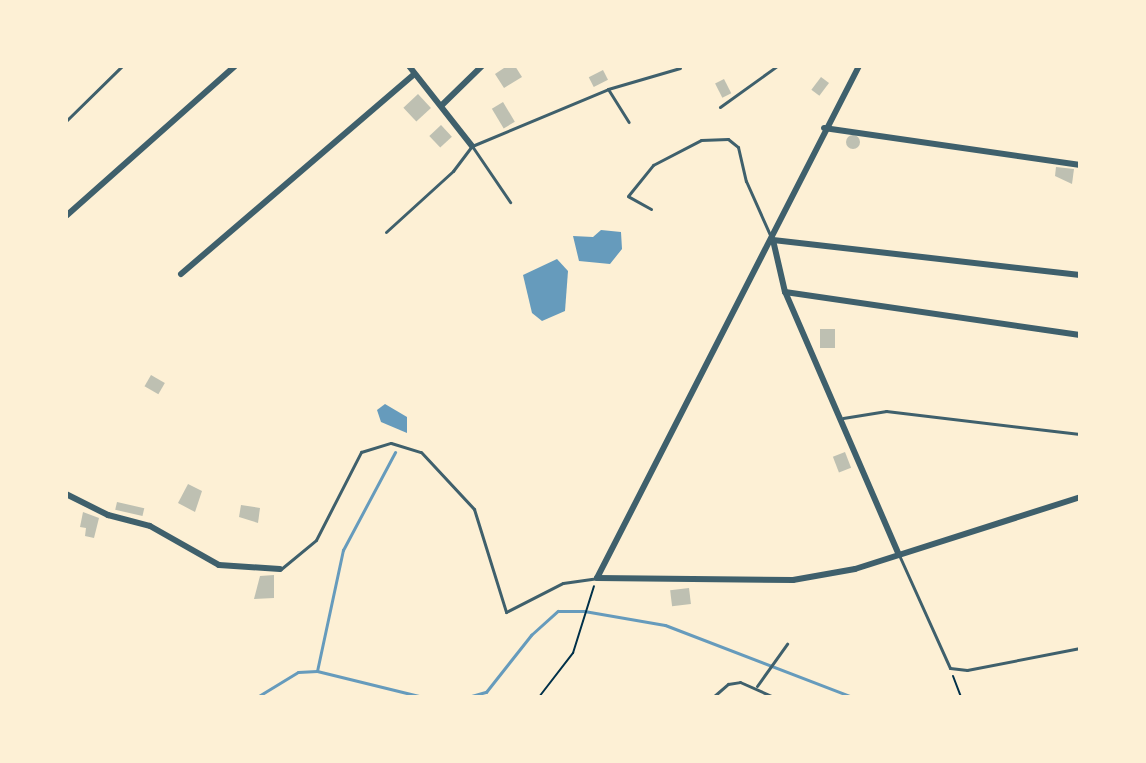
<!DOCTYPE html>
<html>
<head>
<meta charset="utf-8">
<style>
	body { margin:0 }
	#map { position:relative; width:1146px; height:763px; overflow:hidden; background:#fdf0d5; font-family:"Nunito Sans",sans-serif }
	div>[style] { position:absolute }
	.water>* { inset:0; background:#669bbc }
	.stream>* { height:3px; margin:-1.5px; padding:0 1.5px; transform-origin:1.5px; border-radius:1.5px; background:#669bbc }
	.building>* { inset:0; background:#bec0b2; transform-origin:0 0 }
	.round { border-radius:50% }
	.path>* { height:2px; margin:-1px; padding:0 1px; transform-origin:1px; border-radius:1px; background:#003049 }
	.service>* { height:3px; margin:-1.5px; padding:0 1.5px; transform-origin:1.5px; border-radius:1.5px; background:#3f606c }
	.minor>* { height:6px; margin:-3px; padding:0 3px; transform-origin:3px; border-radius:3px; background:#3f606c }
	span { translate:-50% -50%; white-space:nowrap; text-align:center; line-height:1.15; -webkit-text-stroke:6px #fdf0d5; paint-order:stroke }
	.frame { position:absolute; inset:0; border:68px solid #fdf0d5; pointer-events:none }
</style>
</head>
<body>
<div id="map">
	<div class="water">
		<i style="clip-path:polygon(601px 230px,621px 232px,622px 249px,610px 264px,579px 261px,573px 236px,593px 237px)"></i>
		<i style="clip-path:polygon(557px 259px,568px 271px,565px 311px,542px 321px,532px 313px,523px 275px)"></i>
		<i style="clip-path:polygon(385px 404px,407px 417px,407px 433px,381px 422px,377px 410px)"></i>
	</div>
	<div class="stream">
		<i style="left:317px;top:671px;width:124px;rotate:-77.9deg"></i>
		<i style="left:343px;top:550px;width:111px;rotate:-62deg"></i>
		<i style="left:257px;top:697px;width:48px;rotate:-31.4deg"></i>
		<i style="left:298px;top:672px;width:19px;rotate:-3deg"></i>
		<i style="left:317px;top:671px;width:109px;rotate:13.8deg"></i>
		<i style="left:468px;top:697px;width:19px;rotate:-16deg"></i>
		<i style="left:486px;top:692px;width:73px;rotate:-51.7deg"></i>
		<i style="left:531px;top:635px;width:36px;rotate:-42deg"></i>
		<i style="left:558px;top:611px;width:26px"></i>
		<i style="left:584px;top:611px;width:82px;rotate:9.8deg"></i>
		<i style="left:665px;top:625px;width:201px;rotate:21deg"></i>
	</div>
	<div class="building">
		<i style="clip-path:polygon(507px 66px,515px 66px,522px 77px,504px 88px,495px 74px)"></i>
		<i style="left:603px;top:70px;width:11px;height:16px;rotate:63deg"></i>
		<i style="left:821px;top:77px;width:10px;height:16px;rotate:37deg"></i>
		<i style="left:724px;top:79px;width:16px;height:10px;rotate:63deg"></i>
		<i style="left:418px;top:94px;width:19px;height:20px;rotate:47deg"></i>
		<i style="left:503px;top:102px;width:23px;height:13px;rotate:59deg"></i>
		<i style="left:441px;top:125px;width:16px;height:16px;rotate:47deg"></i>
		<i class="round" style="left:846px;top:135px;width:14px;height:14px"></i>
		<i style="clip-path:polygon(1056px 167px,1074px 169px,1072px 184px,1055px 176px)"></i>
		<i style="left:820px;top:329px;width:15px;height:19px"></i>
		<i style="left:151px;top:375px;width:16px;height:13px;rotate:30deg"></i>
		<i style="left:845px;top:452px;width:17px;height:13px;rotate:69deg"></i>
		<i style="clip-path:polygon(188px 484px,202px 491px,195px 512px,178px 503px)"></i>
		<i style="left:117px;top:502px;width:28px;height:8px;rotate:13deg"></i>
		<i style="clip-path:polygon(241px 505px,260px 508px,258px 523px,239px 517px)"></i>
		<i style="clip-path:polygon(83px 512px,99px 518px,94px 538px,85px 536px,86px 528px,80px 527px)"></i>
		<i style="clip-path:polygon(274px 575px,274px 598px,254px 599px,260px 576px)"></i>
		<i style="left:689px;top:588px;width:16px;height:19px;rotate:83deg"></i>
	</div>
	<div class="path">
		<i style="left:953px;top:676px;width:22px;rotate:69deg"></i>
		<i style="left:539px;top:697px;width:56px;rotate:-52.3deg"></i>
		<i style="left:573px;top:653px;width:70px;rotate:-72.6deg"></i>
	</div>
	<div class="service">
		<i style="left:608px;top:89px;width:75px;rotate:-16.3deg"></i>
		<i style="left:720px;top:107px;width:70px;rotate:-35.7deg"></i>
		<i style="left:66px;top:121px;width:78px;rotate:-44.5deg"></i>
		<i style="left:472px;top:146px;width:68px;rotate:55.8deg"></i>
		<i style="left:651px;top:209px;width:26px;rotate:-151deg"></i>
		<i style="left:628px;top:196px;width:40px;rotate:-51deg"></i>
		<i style="left:653px;top:165px;width:54px;rotate:-27.5deg"></i>
		<i style="left:701px;top:140px;width:27px;rotate:-2deg"></i>
		<i style="left:728px;top:139px;width:13px;rotate:39deg"></i>
		<i style="left:738px;top:147px;width:35px;rotate:77deg"></i>
		<i style="left:746px;top:181px;width:59px;rotate:66deg"></i>
		<i style="left:386px;top:232px;width:91px;rotate:-42.3deg"></i>
		<i style="left:453px;top:171px;width:31px;rotate:-53deg"></i>
		<i style="left:472px;top:146px;width:147px;rotate:-22.7deg"></i>
		<i style="left:608px;top:89px;width:39px;rotate:58deg"></i>
		<i style="left:843px;top:418px;width:44px;rotate:-9.2deg"></i>
		<i style="left:886px;top:411px;width:195px;rotate:6.8deg"></i>
		<i style="left:899px;top:555px;width:124px;rotate:65.7deg"></i>
		<i style="left:950px;top:668px;width:17px;rotate:7deg"></i>
		<i style="left:967px;top:670px;width:115px;rotate:-11deg"></i>
		<i style="left:281px;top:569px;width:45px;rotate:-39.6deg"></i>
		<i style="left:316px;top:540px;width:99px;rotate:-62.9deg"></i>
		<i style="left:361px;top:452px;width:31px;rotate:-17deg"></i>
		<i style="left:391px;top:443px;width:31px;rotate:17deg"></i>
		<i style="left:421px;top:452px;width:78px;rotate:47.1deg"></i>
		<i style="left:474px;top:509px;width:108px;rotate:72.7deg"></i>
		<i style="left:506px;top:612px;width:64px;rotate:-27deg"></i>
		<i style="left:563px;top:583px;width:34px;rotate:-8deg"></i>
		<i style="left:757px;top:686px;width:52px;rotate:-54.5deg"></i>
		<i style="left:713px;top:697px;width:20px;rotate:-41deg"></i>
		<i style="left:728px;top:684px;width:12px;rotate:-9deg"></i>
		<i style="left:740px;top:682px;width:37px;rotate:24deg"></i>
	</div>
	<div class="minor">
		<i style="left:409px;top:66px;width:102px;rotate:51.8deg"></i>
		<i style="left:859px;top:66px;width:575px;rotate:117.1deg"></i>
		<i style="left:597px;top:578px;width:196px;rotate:0.6deg"></i>
		<i style="left:793px;top:580px;width:63px;rotate:-10.1deg"></i>
		<i style="left:855px;top:569px;width:236px;rotate:-17.7deg"></i>
		<i style="left:442px;top:105px;width:56px;rotate:-44.3deg"></i>
		<i style="left:824px;top:128px;width:259px;rotate:8.2deg"></i>
		<i style="left:66px;top:216px;width:226px;rotate:-41.6deg"></i>
		<i style="left:181px;top:274px;width:307px;rotate:-40.6deg"></i>
		<i style="left:785px;top:292px;width:298px;rotate:8.3deg"></i>
		<i style="left:66px;top:494px;width:47px;rotate:26.6deg"></i>
		<i style="left:108px;top:515px;width:43px;rotate:14.7deg"></i>
		<i style="left:150px;top:526px;width:79px;rotate:29.5deg"></i>
		<i style="left:219px;top:565px;width:61px;rotate:3.8deg"></i>
		<i style="left:899px;top:555px;width:287px;rotate:-113.4deg"></i>
		<i style="left:785px;top:292px;width:53px;rotate:-103deg"></i>
		<i style="left:773px;top:240px;width:309px;rotate:6.5deg"></i>
	</div>
	<div class="frame"></div>
</div>
</body>
</html>
